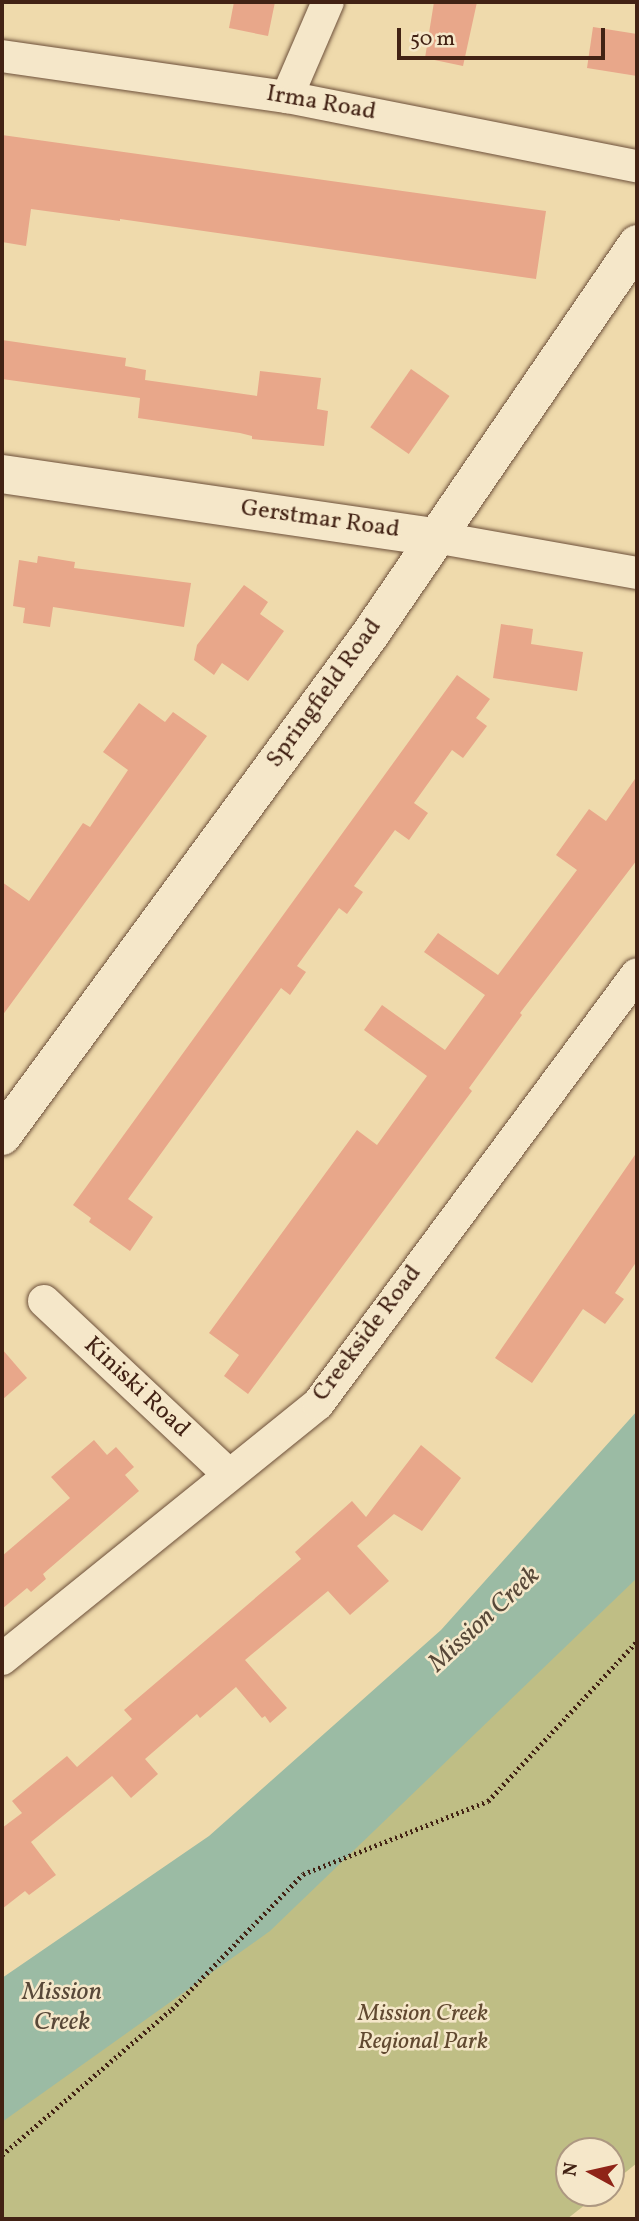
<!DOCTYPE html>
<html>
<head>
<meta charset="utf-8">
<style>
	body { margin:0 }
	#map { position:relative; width:639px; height:2221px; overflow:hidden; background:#efdaac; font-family:Vollkorn,serif }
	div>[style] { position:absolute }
	.green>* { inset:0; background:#bfbe85 }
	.water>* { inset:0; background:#9bbba4 }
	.building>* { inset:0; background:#e8a78a; transform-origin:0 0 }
	.path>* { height:4.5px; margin-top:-2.25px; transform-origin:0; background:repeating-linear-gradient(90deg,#422214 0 2px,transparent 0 5.5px) }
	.roads { filter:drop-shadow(0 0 2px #6d503a) drop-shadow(0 0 2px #6d503a) }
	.minor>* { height:32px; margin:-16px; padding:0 16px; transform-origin:16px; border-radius:16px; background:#f5e7c9 }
	.tertiary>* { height:38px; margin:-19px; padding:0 19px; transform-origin:19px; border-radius:19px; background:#f5e7c9 }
	.secondary>* { height:38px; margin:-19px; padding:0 19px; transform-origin:19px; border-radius:19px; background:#f5e7c9 }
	span { translate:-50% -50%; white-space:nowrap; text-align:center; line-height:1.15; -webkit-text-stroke:5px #f5e7c9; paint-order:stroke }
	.street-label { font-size:24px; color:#422214 }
	.park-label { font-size:24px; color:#614930; font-style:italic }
	.water-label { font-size:26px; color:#584838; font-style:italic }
	.frame { position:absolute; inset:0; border:4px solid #422214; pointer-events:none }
	.north { position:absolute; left:555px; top:2137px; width:70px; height:70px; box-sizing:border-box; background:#f5e7c9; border:2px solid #ad9881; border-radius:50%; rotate:278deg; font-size:19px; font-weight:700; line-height:28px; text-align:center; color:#422214 }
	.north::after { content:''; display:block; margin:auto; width:24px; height:32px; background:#8f2418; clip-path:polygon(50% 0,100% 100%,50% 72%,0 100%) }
	.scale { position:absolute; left:397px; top:28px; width:208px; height:32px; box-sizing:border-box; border:4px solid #422214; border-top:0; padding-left:9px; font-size:21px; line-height:24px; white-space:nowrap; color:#422214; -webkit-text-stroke:5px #f5e7c9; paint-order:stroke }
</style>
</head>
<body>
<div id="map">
	<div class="green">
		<i style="clip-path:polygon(637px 1558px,637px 2163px,611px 2184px,611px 2151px,569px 2151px,569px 2193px,600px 2193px,567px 2219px,2px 2219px,2px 2091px)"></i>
	</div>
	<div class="water">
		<i style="clip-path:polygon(637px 1411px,637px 1578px,270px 1931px,2px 2122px,2px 1978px,209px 1836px,441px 1630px)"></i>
	</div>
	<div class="building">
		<i style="clip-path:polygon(234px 2px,275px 2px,268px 36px,229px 28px)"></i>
		<i style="clip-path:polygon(434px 2px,477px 2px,463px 66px,425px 58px)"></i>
		<i style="clip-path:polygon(593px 27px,637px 34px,637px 76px,587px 68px)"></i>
		<i style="clip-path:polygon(2px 135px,546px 211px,536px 279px,120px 219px,120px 221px,31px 209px,26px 246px,2px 242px)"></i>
		<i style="clip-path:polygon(2px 340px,126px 358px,125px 366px,146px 370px,145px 380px,257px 396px,260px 371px,321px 378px,317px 409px,328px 411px,324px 446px,252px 439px,252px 436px,240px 433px,138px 418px,140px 398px,2px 379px)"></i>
		<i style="left:411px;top:369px;width:47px;height:71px;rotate:35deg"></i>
		<i style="clip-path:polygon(38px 556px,75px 562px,74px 568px,191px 583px,184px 627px,53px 607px,50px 627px,23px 623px,25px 608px,13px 606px,19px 560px,37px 563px)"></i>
		<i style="clip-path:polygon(244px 585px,268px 602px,260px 614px,284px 631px,248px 681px,222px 663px,214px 675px,194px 660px,197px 645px)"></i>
		<i style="clip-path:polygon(501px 624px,533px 629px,531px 644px,583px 652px,577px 691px,493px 678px)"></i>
		<i style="clip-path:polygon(457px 675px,490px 699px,476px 718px,487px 726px,463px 758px,452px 750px,414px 803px,428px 813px,409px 840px,395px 830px,354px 886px,363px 892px,347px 914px,339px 908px,297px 966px,306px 972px,290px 995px,281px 988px,128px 1199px,153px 1217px,130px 1251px,89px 1222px,91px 1218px,73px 1205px)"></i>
		<i style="clip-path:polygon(139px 703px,165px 722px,173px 712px,207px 736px,2px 1016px,2px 882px,29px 901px,83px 823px,90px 827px,128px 770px,103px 752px)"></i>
		<i style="clip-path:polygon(637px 776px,637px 860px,520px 1013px,522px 1015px,469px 1088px,472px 1091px,248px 1394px,224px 1376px,239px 1355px,209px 1333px,357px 1130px,377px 1145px,427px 1076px,364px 1030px,382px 1005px,445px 1050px,485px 995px,424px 952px,438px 933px,498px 975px,577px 870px,556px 855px,589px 809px,606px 821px)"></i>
		<i style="clip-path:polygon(637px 1152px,637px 1261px,615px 1293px,624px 1299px,605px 1324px,583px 1309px,532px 1383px,495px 1358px)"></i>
		<i style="clip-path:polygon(2px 1349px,27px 1378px,2px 1400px)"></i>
		<i style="clip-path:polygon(94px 1440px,107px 1455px,116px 1447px,134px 1467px,125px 1475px,139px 1491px,43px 1574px,46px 1579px,31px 1592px,27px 1588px,2px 1609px,2px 1556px,70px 1498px,51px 1477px)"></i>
		<i style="clip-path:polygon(421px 1445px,461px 1478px,422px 1531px,394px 1514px,357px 1546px,389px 1581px,350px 1615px,328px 1591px,245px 1660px,287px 1708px,270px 1723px,265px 1716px,262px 1718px,236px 1687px,200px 1718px,197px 1714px,145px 1759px,158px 1774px,131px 1798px,112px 1776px,31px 1842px,56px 1875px,29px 1895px,25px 1891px,2px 1909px,2px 1828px,22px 1813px,12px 1801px,67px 1756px,77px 1767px,132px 1719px,124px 1710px,301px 1559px,295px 1552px,352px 1501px,366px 1517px)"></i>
	</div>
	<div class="path">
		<i style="left:2px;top:2155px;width:224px;rotate:-40.7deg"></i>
		<i style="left:172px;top:2009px;width:188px;rotate:-45.9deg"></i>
		<i style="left:303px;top:1874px;width:199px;rotate:-21.5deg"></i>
		<i style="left:488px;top:1801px;width:219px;rotate:-47deg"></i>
	</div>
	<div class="roads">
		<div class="minor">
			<i style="left:2px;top:56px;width:288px;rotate:8.2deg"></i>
			<i style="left:287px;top:97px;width:357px;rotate:11.2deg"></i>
			<i style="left:287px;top:97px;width:103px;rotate:-66.7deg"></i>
			<i style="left:435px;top:537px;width:205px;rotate:10.1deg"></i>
			<i style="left:44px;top:1301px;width:253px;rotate:43.2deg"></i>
			<i style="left:2px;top:1659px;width:406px;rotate:-38.9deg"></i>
			<i style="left:318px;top:1404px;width:535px;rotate:-53.43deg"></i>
		</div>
		<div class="tertiary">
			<i style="left:2px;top:474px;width:438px;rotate:8.3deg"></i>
		</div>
		<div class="secondary">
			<i style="left:2px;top:1136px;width:620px;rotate:-53.72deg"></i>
			<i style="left:369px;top:636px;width:475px;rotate:-55.6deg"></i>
		</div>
	</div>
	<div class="street-label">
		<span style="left:321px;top:104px;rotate:10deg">Irma Road</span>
		<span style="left:320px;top:520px;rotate:8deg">Gerstmar Road</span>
		<span style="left:325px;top:694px;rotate:-54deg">Springfield Road</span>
		<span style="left:368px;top:1334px;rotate:-53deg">Creekside Road</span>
		<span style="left:136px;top:1388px;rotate:43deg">Kiniski Road</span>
	</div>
	<div class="park-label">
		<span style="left:423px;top:2029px">Mission Creek<br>Regional Park</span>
	</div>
	<div class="water-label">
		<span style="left:485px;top:1620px;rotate:-43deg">Mission Creek</span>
		<span style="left:62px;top:2008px">Mission<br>Creek</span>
	</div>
	<div class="frame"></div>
	<div class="north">N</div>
	<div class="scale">50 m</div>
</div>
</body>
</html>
